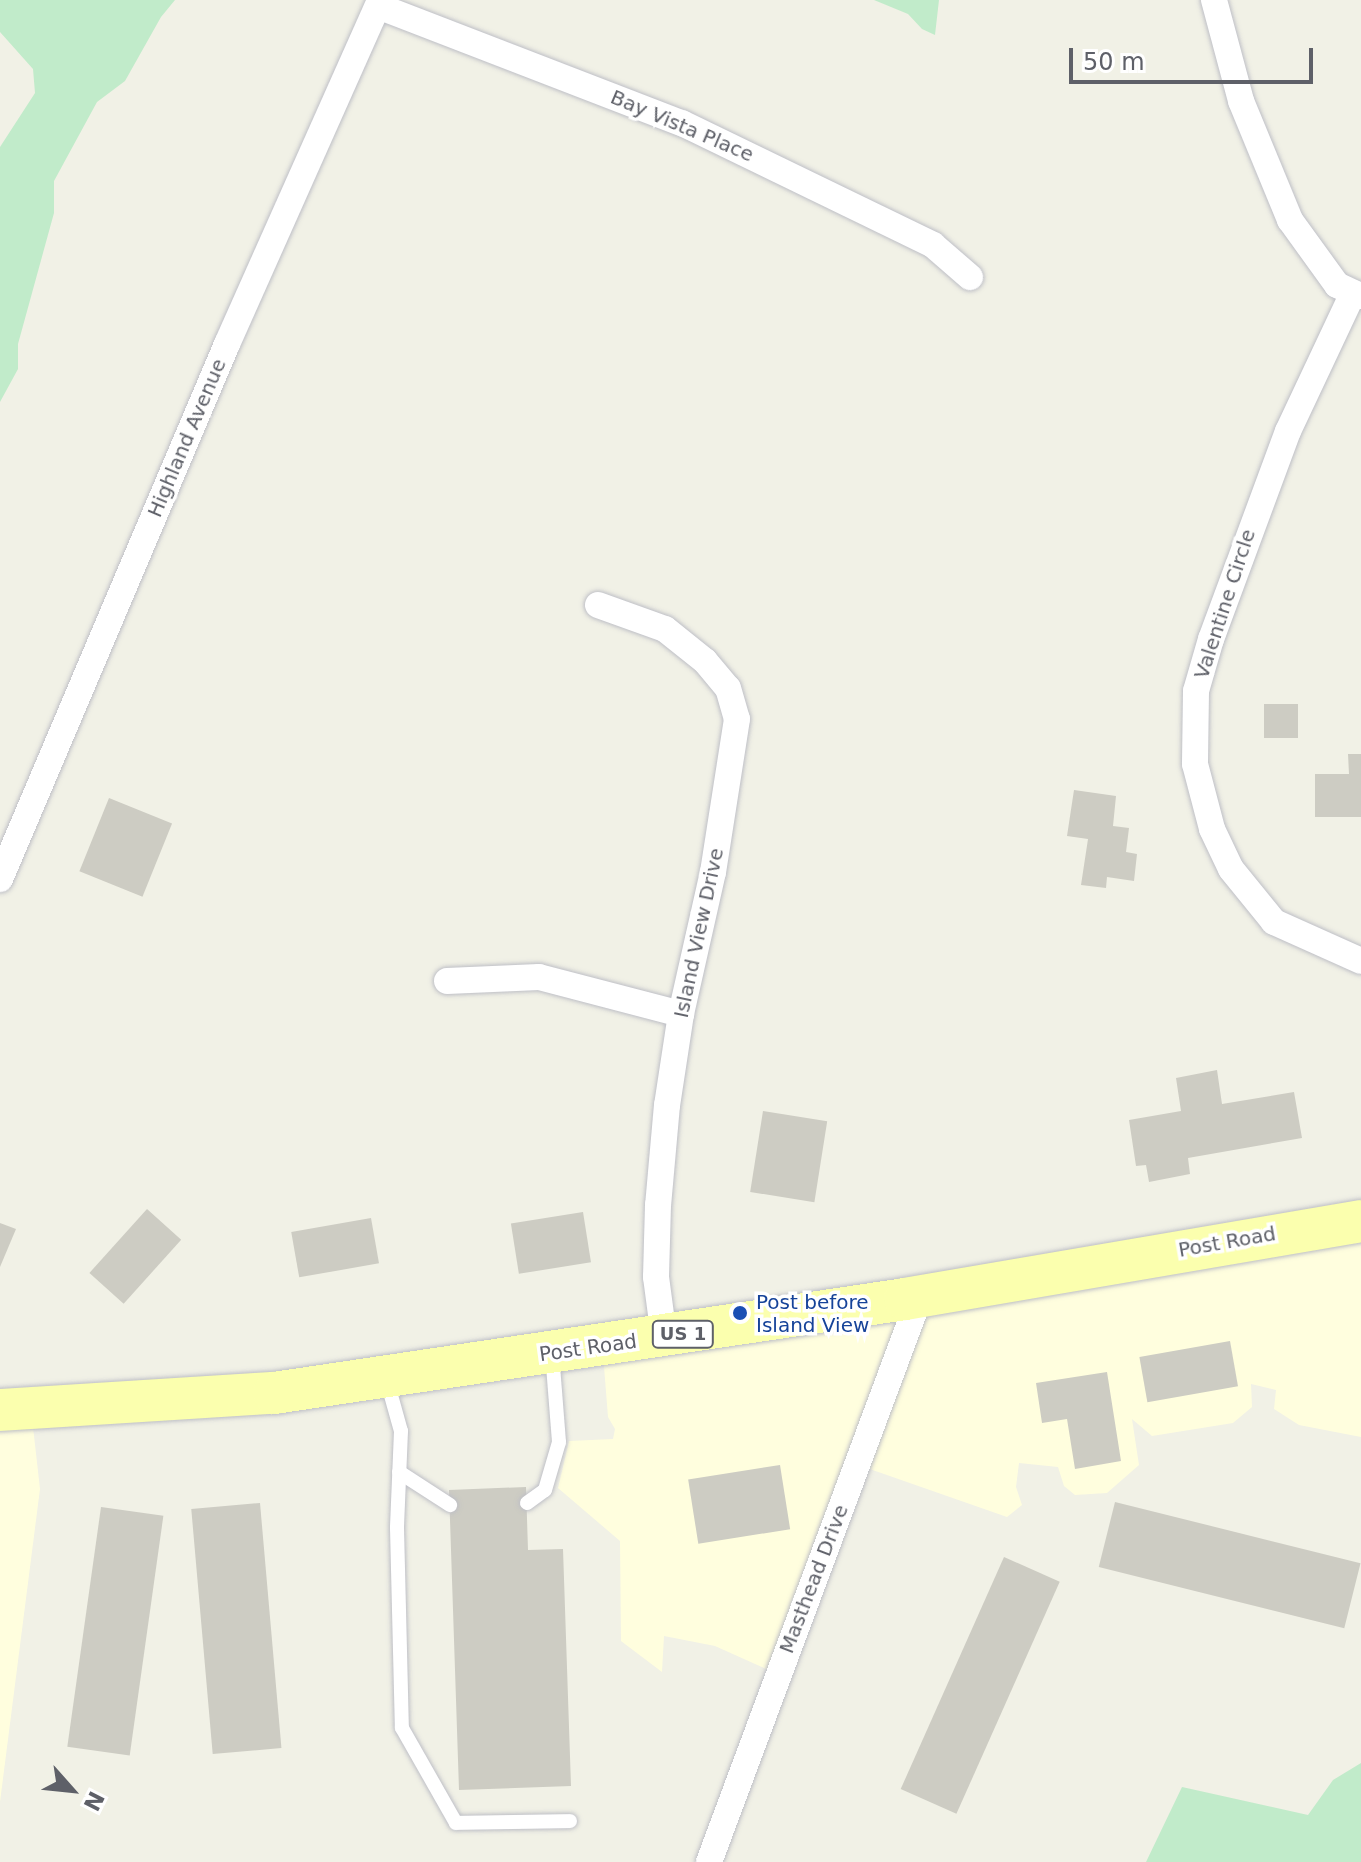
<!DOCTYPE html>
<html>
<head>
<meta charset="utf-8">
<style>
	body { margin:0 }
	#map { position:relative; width:1361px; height:1862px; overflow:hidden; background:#f1f1e6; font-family:"DejaVu Sans",sans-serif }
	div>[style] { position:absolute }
	.commercial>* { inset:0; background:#fffede }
	.green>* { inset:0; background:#c1ebca }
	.building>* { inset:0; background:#cdccc3; transform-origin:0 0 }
	.roads { filter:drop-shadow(0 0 2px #bebfc6) drop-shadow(0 0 2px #bebfc6) }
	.service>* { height:14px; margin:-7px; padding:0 7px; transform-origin:7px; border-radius:7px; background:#fff }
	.minor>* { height:26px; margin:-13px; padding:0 13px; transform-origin:13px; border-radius:13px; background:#fff }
	.primary>* { height:42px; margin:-21px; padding:0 21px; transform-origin:21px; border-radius:21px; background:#fbffae }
	.dots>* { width:22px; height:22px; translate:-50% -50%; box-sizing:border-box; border:4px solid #fff; border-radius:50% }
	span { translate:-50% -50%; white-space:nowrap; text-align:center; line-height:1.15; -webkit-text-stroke:7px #fff; paint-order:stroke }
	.shield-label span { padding:2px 6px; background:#fff; border:2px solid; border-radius:6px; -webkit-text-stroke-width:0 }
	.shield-label { font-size:18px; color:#5e6068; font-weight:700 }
	.street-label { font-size:20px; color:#5e6068 }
	.transit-label { font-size:20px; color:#164399 }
	.left { translate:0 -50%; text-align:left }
	.north { position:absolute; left:32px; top:1750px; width:80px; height:80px; -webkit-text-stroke:6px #fff; paint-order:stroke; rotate:117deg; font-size:22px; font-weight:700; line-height:32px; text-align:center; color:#5e6068 }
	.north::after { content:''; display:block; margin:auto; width:28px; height:36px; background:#5e6068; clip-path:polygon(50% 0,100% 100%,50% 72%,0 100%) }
	.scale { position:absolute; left:1069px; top:48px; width:244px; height:36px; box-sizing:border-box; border:4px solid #5e6068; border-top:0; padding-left:10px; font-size:24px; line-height:28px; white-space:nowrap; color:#5e6068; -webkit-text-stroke:6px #fff; paint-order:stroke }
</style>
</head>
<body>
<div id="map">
	<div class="commercial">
		<i style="clip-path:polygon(1361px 1219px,1361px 1437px,1299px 1425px,1274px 1409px,1276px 1390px,1251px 1384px,1252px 1407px,1233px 1423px,1152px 1436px,1132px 1419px,1139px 1465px,1107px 1493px,1075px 1495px,1064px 1486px,1058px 1467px,1019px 1463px,1016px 1487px,1022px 1505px,1007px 1517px,864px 1467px,775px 1673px,715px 1646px,664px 1636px,662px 1672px,621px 1641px,620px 1541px,558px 1488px,569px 1441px,613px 1439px,615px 1429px,608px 1417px,603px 1354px)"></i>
		<i style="clip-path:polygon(0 1409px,31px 1409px,40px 1489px,0 1802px)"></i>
	</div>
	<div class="green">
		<i style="clip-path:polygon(0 0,175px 0,161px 17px,125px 81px,97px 102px,54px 181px,54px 213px,18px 344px,18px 369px,0 402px,0 147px,35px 93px,33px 69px,0 32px)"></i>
		<i style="clip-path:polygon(874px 0,939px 0,935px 35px,922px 29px,908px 14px)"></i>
		<i style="clip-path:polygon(1361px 1763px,1361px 1862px,1146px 1862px,1182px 1787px,1308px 1815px,1333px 1780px)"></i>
	</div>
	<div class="building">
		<i style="left:1264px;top:704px;width:34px;height:34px"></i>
		<i style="clip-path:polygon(1348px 754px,1361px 754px,1361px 817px,1315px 817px,1315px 774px,1349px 774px)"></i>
		<i style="clip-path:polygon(1074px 790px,1116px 796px,1113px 826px,1129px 828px,1126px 852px,1137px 854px,1134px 881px,1107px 877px,1106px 888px,1081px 885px,1088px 839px,1067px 836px)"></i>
		<i style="left:109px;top:798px;width:68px;height:79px;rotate:22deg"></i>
		<i style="clip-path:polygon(1217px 1070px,1222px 1104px,1294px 1092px,1302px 1138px,1188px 1158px,1190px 1174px,1149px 1182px,1146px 1165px,1136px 1166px,1129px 1120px,1181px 1111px,1176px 1078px)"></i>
		<i style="left:763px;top:1111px;width:65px;height:82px;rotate:9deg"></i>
		<i style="left:147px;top:1209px;width:46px;height:86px;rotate:42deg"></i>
		<i style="left:583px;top:1212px;width:51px;height:73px;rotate:81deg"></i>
		<i style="left:371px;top:1218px;width:46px;height:81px;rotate:80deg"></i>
		<i style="clip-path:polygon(0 1223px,16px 1229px,0 1267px)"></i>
		<i style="left:1230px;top:1341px;width:46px;height:92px;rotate:80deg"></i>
		<i style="clip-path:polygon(1107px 1372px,1121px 1461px,1075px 1469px,1067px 1419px,1042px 1423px,1036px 1383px)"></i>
		<i style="left:780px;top:1465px;width:65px;height:93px;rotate:81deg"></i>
		<i style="clip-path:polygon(526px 1487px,528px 1550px,563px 1549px,571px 1786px,459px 1790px,449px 1490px)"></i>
		<i style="left:1115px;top:1502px;width:253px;height:67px;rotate:14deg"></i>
		<i style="left:260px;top:1503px;width:246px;height:69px;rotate:85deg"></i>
		<i style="left:101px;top:1507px;width:63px;height:242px;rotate:8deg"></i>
		<i style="left:1004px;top:1557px;width:61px;height:254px;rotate:24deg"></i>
	</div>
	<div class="roads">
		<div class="service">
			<i style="left:387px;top:1381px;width:52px;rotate:74.4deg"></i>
			<i style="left:401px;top:1431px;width:97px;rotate:92.4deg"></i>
			<i style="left:397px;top:1528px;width:200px;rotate:88.6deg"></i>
			<i style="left:402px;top:1728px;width:109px;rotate:60.4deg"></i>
			<i style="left:456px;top:1823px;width:114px;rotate:-1deg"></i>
			<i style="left:399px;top:1472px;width:61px;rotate:32.9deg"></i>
			<i style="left:527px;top:1503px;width:22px;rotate:-36deg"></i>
			<i style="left:545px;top:1490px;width:50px;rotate:-73.7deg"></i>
			<i style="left:559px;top:1442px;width:88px;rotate:-94.5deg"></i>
		</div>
		<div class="minor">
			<i style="left:1214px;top:0;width:105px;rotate:75deg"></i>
			<i style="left:1241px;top:101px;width:129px;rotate:67.6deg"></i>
			<i style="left:1290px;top:220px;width:80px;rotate:54.1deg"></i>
			<i style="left:1337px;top:285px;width:26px;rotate:25deg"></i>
			<i style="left:378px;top:6px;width:326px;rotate:21.1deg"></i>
			<i style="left:682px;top:123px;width:279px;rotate:25.9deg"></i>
			<i style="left:933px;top:245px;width:49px;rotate:40.9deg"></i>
			<i style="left:1353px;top:293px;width:153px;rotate:115.2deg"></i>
			<i style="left:1288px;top:431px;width:222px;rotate:110.3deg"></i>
			<i style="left:1211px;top:639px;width:54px;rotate:106.1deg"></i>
			<i style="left:1196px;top:691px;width:73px;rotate:90.8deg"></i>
			<i style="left:1195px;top:764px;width:67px;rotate:75.3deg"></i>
			<i style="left:1212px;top:829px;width:44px;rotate:64.6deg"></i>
			<i style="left:1231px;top:869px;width:68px;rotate:50.9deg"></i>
			<i style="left:1274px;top:922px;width:95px;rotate:24.1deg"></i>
			<i style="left:598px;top:605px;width:71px;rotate:19.7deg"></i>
			<i style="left:665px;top:629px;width:51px;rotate:38.7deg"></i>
			<i style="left:705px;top:661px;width:35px;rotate:50deg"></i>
			<i style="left:728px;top:688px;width:32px;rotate:74deg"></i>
			<i style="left:737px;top:719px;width:155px;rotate:98.9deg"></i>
			<i style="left:713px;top:872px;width:146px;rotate:102.7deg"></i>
			<i style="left:681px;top:1014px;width:92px;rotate:98.7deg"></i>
			<i style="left:667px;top:1105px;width:100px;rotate:95.1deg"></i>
			<i style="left:658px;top:1205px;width:72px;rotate:91.6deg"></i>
			<i style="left:656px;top:1277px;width:61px;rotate:82.4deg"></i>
			<i style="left:0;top:879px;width:581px;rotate:-67.01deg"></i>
			<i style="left:227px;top:344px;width:376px;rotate:-66deg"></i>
			<i style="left:447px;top:981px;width:92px;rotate:-2.5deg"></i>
			<i style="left:539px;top:977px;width:147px;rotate:14.6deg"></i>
			<i style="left:709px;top:1862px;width:604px;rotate:-69.55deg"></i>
		</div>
		<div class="primary">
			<i style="left:0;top:1410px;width:275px;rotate:-3.6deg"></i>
			<i style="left:274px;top:1393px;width:638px;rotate:-8.47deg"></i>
			<i style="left:905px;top:1299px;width:463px;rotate:-9.7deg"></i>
		</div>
	</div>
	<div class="dots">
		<i style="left:740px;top:1313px;background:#1a4fb4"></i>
	</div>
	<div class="shield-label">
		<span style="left:683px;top:1334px">US 1</span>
	</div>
	<div class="street-label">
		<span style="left:682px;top:126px;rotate:23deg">Bay Vista Place</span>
		<span style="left:187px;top:438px;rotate:-67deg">Highland Avenue</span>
		<span style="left:1225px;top:604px;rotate:-72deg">Valentine Circle</span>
		<span style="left:699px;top:933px;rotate:-78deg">Island View Drive</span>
		<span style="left:1227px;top:1242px;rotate:-10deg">Post Road</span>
		<span style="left:588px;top:1348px;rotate:-8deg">Post Road</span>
		<span style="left:814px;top:1579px;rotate:-69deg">Masthead Drive</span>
	</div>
	<div class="transit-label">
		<span class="left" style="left:756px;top:1314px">Post before<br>Island View</span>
	</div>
	<div class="north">N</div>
	<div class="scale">50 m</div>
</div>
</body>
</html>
